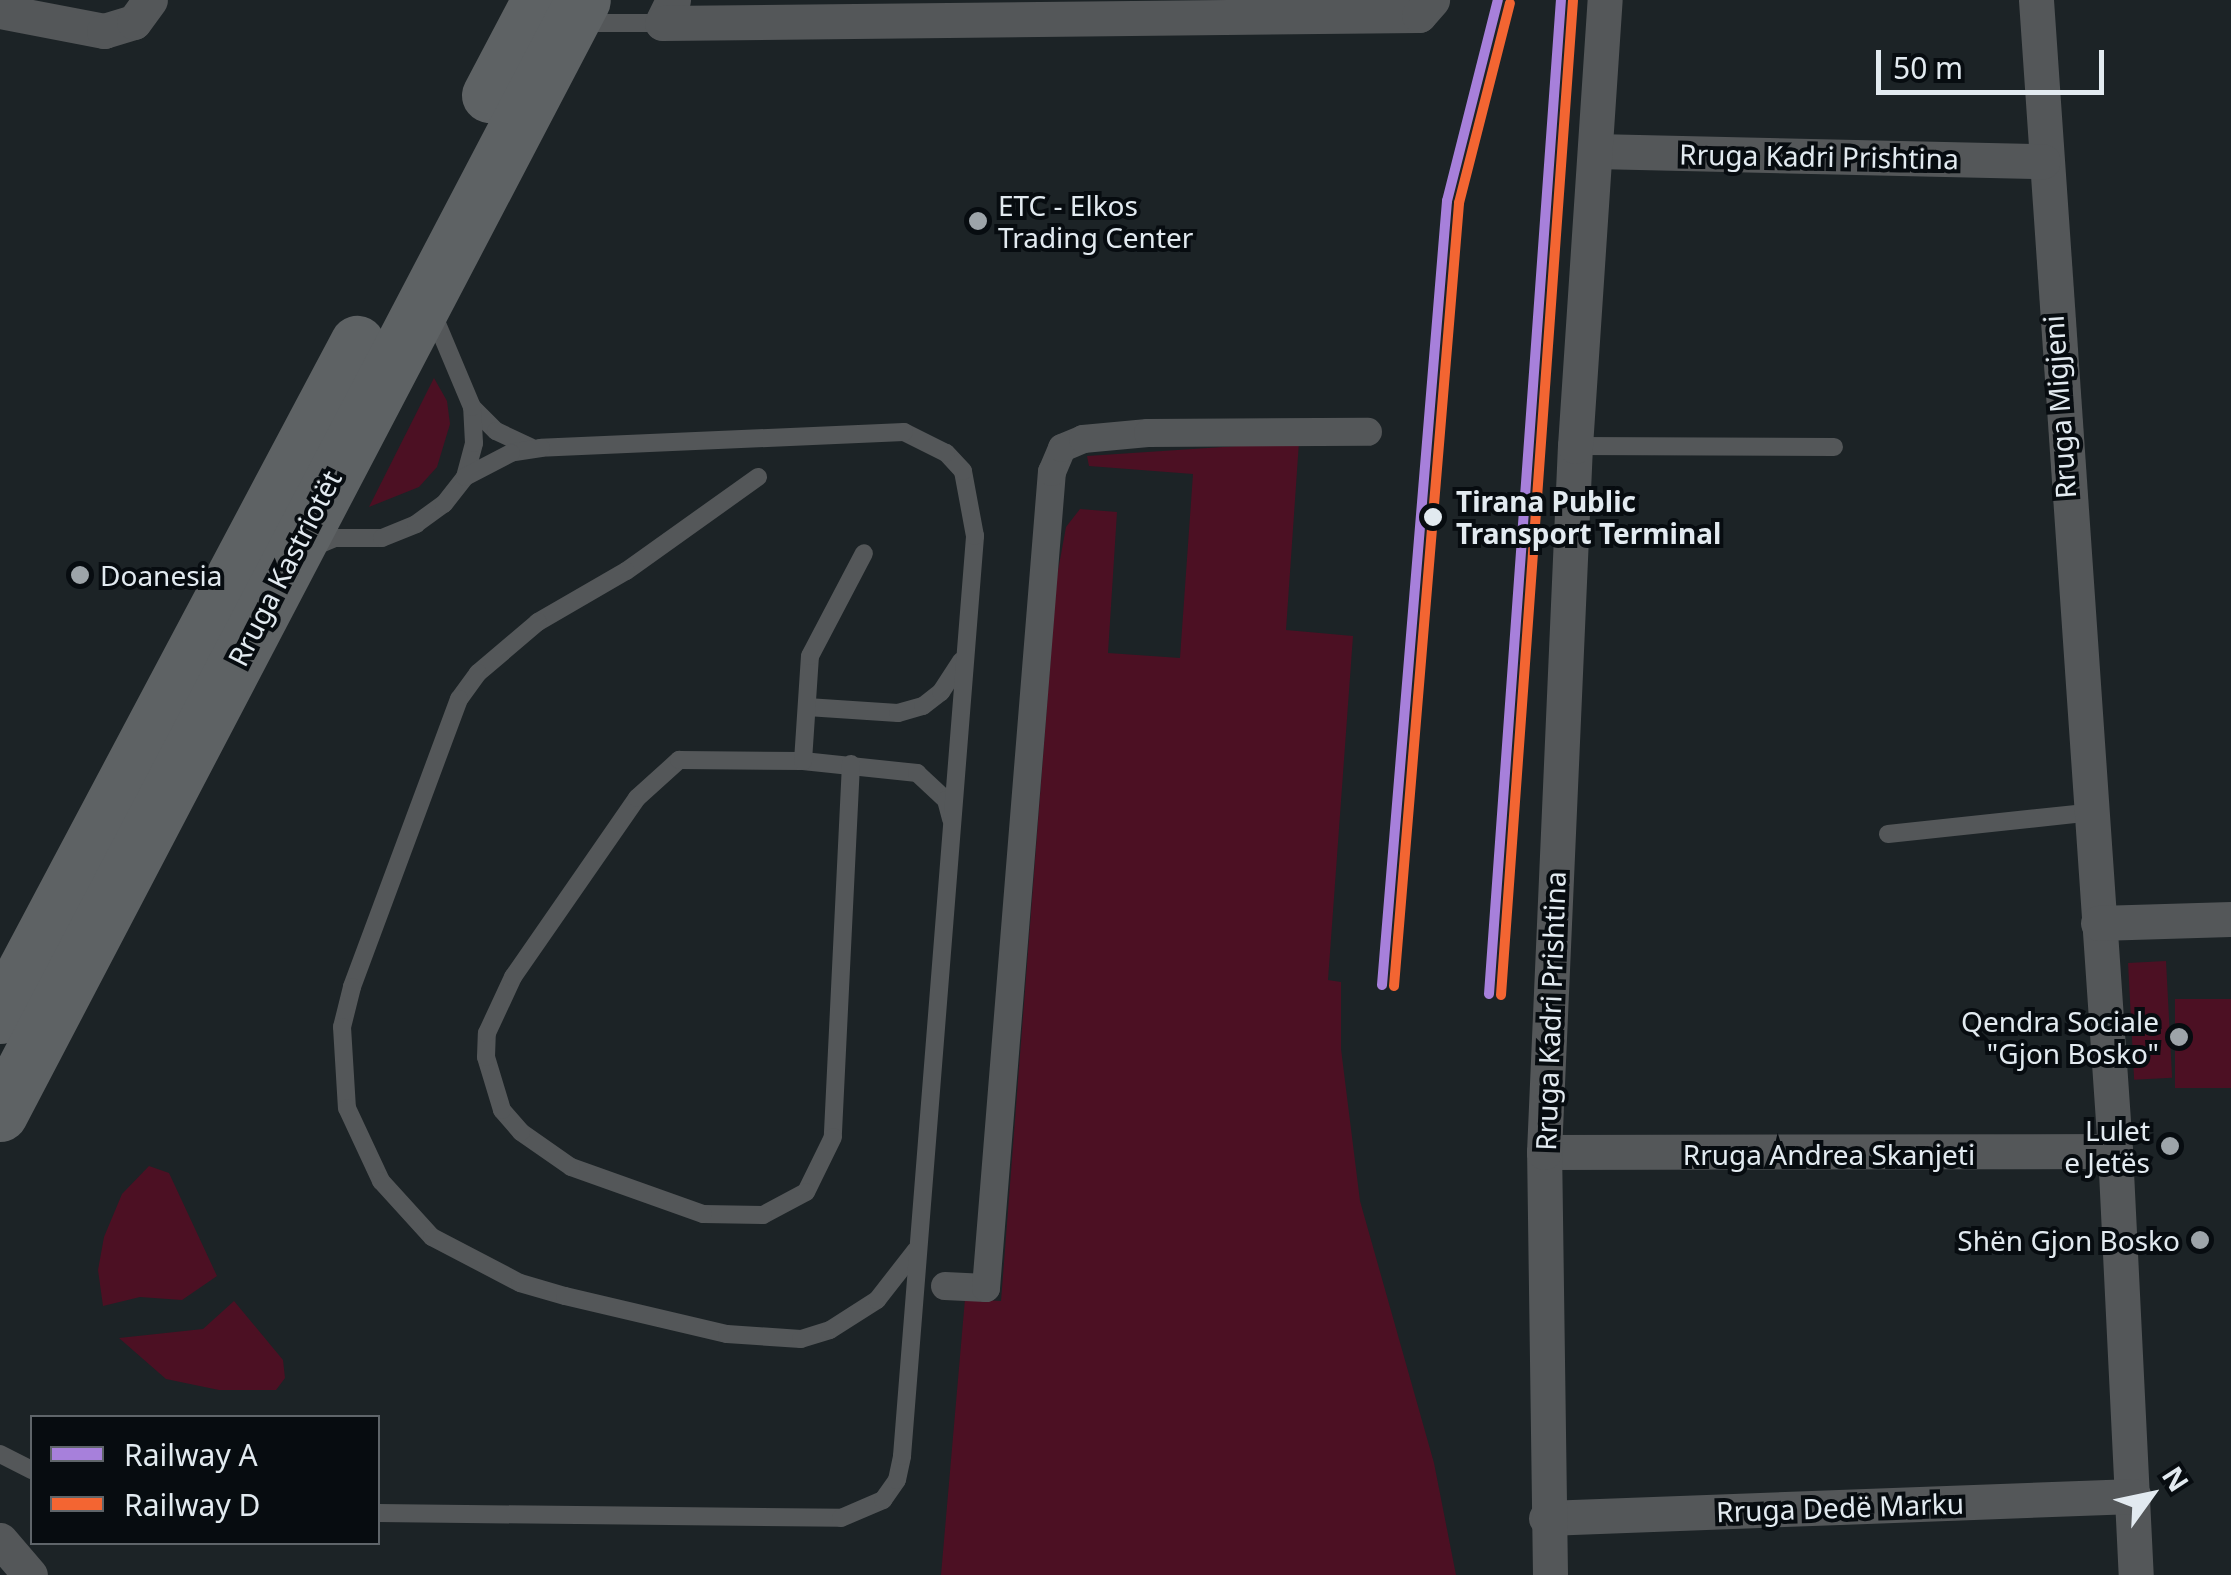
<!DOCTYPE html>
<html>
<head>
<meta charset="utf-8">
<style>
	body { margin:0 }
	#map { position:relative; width:2231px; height:1575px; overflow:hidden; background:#1c2326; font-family:"Noto Sans",sans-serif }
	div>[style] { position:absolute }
	.green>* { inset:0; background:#4c1023; transform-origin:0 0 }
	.service>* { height:18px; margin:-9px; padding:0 9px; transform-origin:9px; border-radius:9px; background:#545759 }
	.pedestrian>* { height:28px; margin:-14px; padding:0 14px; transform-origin:14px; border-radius:14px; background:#545759 }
	.minor>* { height:35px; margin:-17.5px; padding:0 17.5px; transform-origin:17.5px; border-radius:17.5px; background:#545759 }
	.primary>* { height:55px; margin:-27.5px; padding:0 27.5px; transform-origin:27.5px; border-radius:27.5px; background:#5e6264 }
	.rail-1>* { height:10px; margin:-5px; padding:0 5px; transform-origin:5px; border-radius:5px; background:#a780db }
	.rail-2>* { height:10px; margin:-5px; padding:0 5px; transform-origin:5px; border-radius:5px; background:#f36532 }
	.dots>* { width:28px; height:28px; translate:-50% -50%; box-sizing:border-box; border:5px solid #070c10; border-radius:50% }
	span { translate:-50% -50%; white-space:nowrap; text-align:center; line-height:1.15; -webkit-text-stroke:8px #070c10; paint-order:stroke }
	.street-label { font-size:28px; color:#e2eaf0 }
	.poi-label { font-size:28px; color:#e2eaf0 }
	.left { translate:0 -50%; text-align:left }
	.right { translate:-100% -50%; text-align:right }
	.stop-label { font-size:28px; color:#e2eaf0; font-weight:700 }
	.legend { position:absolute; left:30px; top:1415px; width:350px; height:130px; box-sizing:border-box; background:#070c10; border:2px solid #5f656a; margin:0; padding:12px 18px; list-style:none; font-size:30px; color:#e2eaf0 }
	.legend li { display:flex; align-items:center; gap:20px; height:50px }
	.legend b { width:50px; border:2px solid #5f656a }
	.north { position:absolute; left:2101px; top:1445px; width:100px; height:100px; -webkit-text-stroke:8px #070c10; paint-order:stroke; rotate:57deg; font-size:28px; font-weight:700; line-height:40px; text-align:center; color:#e2eaf0 }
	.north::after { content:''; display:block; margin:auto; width:35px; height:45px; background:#e2eaf0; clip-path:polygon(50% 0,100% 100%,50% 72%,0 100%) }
	.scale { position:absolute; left:1876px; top:50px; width:228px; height:45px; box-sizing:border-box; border:5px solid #e2eaf0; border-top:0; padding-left:12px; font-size:30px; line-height:35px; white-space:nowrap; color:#e2eaf0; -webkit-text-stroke:8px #070c10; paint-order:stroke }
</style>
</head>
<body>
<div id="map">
	<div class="green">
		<i style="clip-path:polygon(434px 378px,447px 401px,450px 424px,437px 467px,419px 487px,369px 507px)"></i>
		<i style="clip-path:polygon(1299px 442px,1286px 630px,1353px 636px,1328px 980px,1341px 982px,1341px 1049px,1360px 1201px,1434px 1463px,1456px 1575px,941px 1575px,965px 1299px,1001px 1301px,1057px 576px,1066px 527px,1080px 509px,1117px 512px,1108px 653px,1180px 658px,1193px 474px,1089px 466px,1087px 456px)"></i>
		<i style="left:2166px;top:961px;width:117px;height:38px;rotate:87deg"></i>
		<i style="left:2231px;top:999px;width:89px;height:56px;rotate:90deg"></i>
		<i style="clip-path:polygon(149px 1166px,169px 1173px,217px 1276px,182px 1300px,140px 1297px,103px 1306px,98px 1270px,104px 1237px,122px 1194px)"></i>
		<i style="clip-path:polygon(234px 1301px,283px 1360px,285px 1378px,276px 1390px,219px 1390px,166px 1379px,119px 1338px,203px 1329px)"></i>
	</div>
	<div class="service">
		<i style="left:581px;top:23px;width:81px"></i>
		<i style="left:472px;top:407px;width:34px;rotate:45deg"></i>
		<i style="left:496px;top:431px;width:38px;rotate:25deg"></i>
		<i style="left:1575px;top:446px;width:259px;rotate:0.2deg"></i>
		<i style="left:758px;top:477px;width:162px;rotate:144.5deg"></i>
		<i style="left:626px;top:571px;width:102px;rotate:149.9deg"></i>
		<i style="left:538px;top:622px;width:79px;rotate:139.6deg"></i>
		<i style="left:478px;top:673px;width:32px;rotate:126deg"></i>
		<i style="left:459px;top:699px;width:307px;rotate:110.4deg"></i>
		<i style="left:352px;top:987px;width:41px;rotate:104deg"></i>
		<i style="left:342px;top:1027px;width:81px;rotate:86.5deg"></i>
		<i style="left:347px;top:1108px;width:81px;rotate:65deg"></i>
		<i style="left:381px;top:1181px;width:76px;rotate:47.7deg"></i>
		<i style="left:432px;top:1237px;width:99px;rotate:27.6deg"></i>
		<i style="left:520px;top:1283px;width:47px;rotate:16.1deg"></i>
		<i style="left:565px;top:1296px;width:166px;rotate:13.2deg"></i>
		<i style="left:727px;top:1334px;width:74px;rotate:3.9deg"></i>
		<i style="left:801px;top:1339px;width:30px;rotate:-17deg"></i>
		<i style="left:830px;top:1330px;width:56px;rotate:-32.6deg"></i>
		<i style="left:877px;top:1300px;width:63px;rotate:-52deg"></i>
		<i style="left:311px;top:548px;width:26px;rotate:-23deg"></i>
		<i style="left:335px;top:538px;width:47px"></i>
		<i style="left:382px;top:538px;width:37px;rotate:-22deg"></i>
		<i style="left:416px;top:524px;width:34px;rotate:-36deg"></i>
		<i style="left:444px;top:504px;width:34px;rotate:-52deg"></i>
		<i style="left:465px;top:477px;width:35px;rotate:-75deg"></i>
		<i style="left:474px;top:443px;width:36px;rotate:-93deg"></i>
		<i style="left:472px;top:407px;width:103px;rotate:-112.8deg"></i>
		<i style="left:807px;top:707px;width:91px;rotate:3.8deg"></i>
		<i style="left:898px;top:713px;width:26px;rotate:-16deg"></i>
		<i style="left:923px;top:706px;width:23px;rotate:-38deg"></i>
		<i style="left:941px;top:692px;width:37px;rotate:-57deg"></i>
		<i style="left:803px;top:761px;width:115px;rotate:6deg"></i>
		<i style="left:917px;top:773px;width:40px;rotate:43deg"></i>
		<i style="left:946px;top:800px;width:20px;rotate:75deg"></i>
		<i style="left:851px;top:764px;width:373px;rotate:92.8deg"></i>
		<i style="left:833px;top:1137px;width:61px;rotate:116.1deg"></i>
		<i style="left:806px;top:1192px;width:49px;rotate:151.9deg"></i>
		<i style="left:763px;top:1215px;width:60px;rotate:-179deg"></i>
		<i style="left:703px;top:1214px;width:140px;rotate:-160.4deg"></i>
		<i style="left:571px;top:1167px;width:61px;rotate:-145deg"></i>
		<i style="left:521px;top:1132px;width:29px;rotate:-131deg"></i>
		<i style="left:502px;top:1110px;width:55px;rotate:-106.8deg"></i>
		<i style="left:486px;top:1057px;width:24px;rotate:-88deg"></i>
		<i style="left:487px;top:1033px;width:62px;rotate:-65.1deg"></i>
		<i style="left:513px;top:977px;width:218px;rotate:-55.3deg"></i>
		<i style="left:637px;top:798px;width:57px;rotate:-42.1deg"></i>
		<i style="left:679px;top:760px;width:124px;rotate:0.5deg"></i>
		<i style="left:803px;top:761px;width:105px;rotate:-86.2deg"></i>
		<i style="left:810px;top:656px;width:116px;rotate:-62.3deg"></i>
		<i style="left:1888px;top:834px;width:199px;rotate:-6.1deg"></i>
		<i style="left:0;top:1454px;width:36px;rotate:27deg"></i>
		<i style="left:378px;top:1513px;width:463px;rotate:0.6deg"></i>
		<i style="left:841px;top:1518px;width:46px;rotate:-23.2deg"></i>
		<i style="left:883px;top:1500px;width:24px;rotate:-55deg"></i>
		<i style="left:897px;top:1480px;width:25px;rotate:-78deg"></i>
		<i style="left:902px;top:1456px;width:923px;rotate:-85.46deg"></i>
		<i style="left:975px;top:536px;width:66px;rotate:-100.5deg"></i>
		<i style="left:963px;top:471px;width:25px;rotate:-133deg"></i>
		<i style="left:946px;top:453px;width:47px;rotate:-153.4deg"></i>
		<i style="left:904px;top:432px;width:363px;rotate:177.5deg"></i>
		<i style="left:541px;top:448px;width:30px;rotate:171deg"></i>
		<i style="left:511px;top:453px;width:52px;rotate:152.4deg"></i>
	</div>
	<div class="pedestrian">
		<i style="left:945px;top:1286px;width:41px;rotate:2.8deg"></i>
		<i style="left:986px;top:1288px;width:819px;rotate:-85.38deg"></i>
		<i style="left:1052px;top:472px;width:26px;rotate:-67deg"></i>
		<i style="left:1062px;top:448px;width:23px;rotate:-23deg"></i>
		<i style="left:1083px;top:439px;width:65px;rotate:-5.3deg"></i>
		<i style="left:1148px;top:433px;width:220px;rotate:-0.3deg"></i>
	</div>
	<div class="minor">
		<i style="left:673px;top:0;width:25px;rotate:116deg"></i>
		<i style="left:662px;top:23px;width:757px;rotate:-0.61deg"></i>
		<i style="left:1419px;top:15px;width:20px;rotate:-49deg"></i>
		<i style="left:2036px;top:0;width:1154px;rotate:86.07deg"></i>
		<i style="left:2115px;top:1151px;width:425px;rotate:87.2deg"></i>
		<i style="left:0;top:11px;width:106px;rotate:10.9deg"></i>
		<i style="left:104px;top:31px;width:31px;rotate:-17deg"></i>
		<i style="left:134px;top:22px;width:27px;rotate:-54deg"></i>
		<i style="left:1595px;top:151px;width:448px;rotate:1.3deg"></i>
		<i style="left:2098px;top:923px;width:133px;rotate:-1.7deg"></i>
		<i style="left:1544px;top:1152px;width:571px;rotate:-0.1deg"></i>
		<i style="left:1546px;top:1518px;width:588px;rotate:-2.14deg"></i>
		<i style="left:0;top:1540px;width:46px;rotate:49.4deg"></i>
		<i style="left:1550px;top:1575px;width:423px;rotate:-90.8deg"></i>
		<i style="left:1544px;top:1152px;width:707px;rotate:-87.49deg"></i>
		<i style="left:1575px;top:446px;width:447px;rotate:-86.2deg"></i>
	</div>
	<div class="primary">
		<i style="left:489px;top:95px;width:107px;rotate:-62.2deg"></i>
		<i style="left:0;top:1016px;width:762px;rotate:-62.06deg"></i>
		<i style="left:0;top:1114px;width:1257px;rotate:-62.38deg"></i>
	</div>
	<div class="rail-1">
		<i style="left:1382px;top:985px;width:787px;rotate:-85.26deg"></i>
		<i style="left:1447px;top:201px;width:207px;rotate:-75.8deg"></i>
		<i style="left:1489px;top:994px;width:997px;rotate:-85.86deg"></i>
	</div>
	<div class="rail-2">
		<i style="left:1394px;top:986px;width:786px;rotate:-85.25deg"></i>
		<i style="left:1459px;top:203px;width:206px;rotate:-75.7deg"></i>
		<i style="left:1501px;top:995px;width:997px;rotate:-85.86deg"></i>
	</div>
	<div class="dots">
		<i style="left:978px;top:221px;background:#9da4a9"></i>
		<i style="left:1433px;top:517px;background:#e2eaf0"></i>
		<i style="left:80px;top:575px;background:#9da4a9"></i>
		<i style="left:2179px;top:1037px;background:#9da4a9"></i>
		<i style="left:2170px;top:1146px;background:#9da4a9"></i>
		<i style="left:2200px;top:1240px;background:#9da4a9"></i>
	</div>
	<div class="street-label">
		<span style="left:1819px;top:156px;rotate:1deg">Rruga Kadri Prishtina</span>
		<span style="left:2059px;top:407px;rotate:-94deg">Rruga Migjeni</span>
		<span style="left:284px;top:568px;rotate:-63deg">Rruga Kastriotët</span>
		<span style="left:1550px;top:1011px;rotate:-88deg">Rruga Kadri Prishtina</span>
		<span style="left:1829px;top:1154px">Rruga Andrea Skanjeti</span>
		<span style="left:1840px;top:1507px;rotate:-2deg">Rruga Dedë Marku</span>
	</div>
	<div class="poi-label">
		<span class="left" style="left:998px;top:221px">ETC - Elkos<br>Trading Center</span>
		<span class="left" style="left:100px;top:575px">Doanesia</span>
		<span class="right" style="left:2159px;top:1037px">Qendra Sociale<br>"Gjon Bosko"</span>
		<span class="right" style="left:2150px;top:1146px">Lulet<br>e Jetës</span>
		<span class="right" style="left:2180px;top:1240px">Shën Gjon Bosko</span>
	</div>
	<div class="stop-label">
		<span class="left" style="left:1456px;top:517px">Tirana Public<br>Transport Terminal</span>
	</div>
	<ul class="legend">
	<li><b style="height:12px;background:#a780db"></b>Railway A</li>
	<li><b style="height:12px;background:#f36532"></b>Railway D</li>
	</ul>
	<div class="north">N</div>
	<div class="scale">50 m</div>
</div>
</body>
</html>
